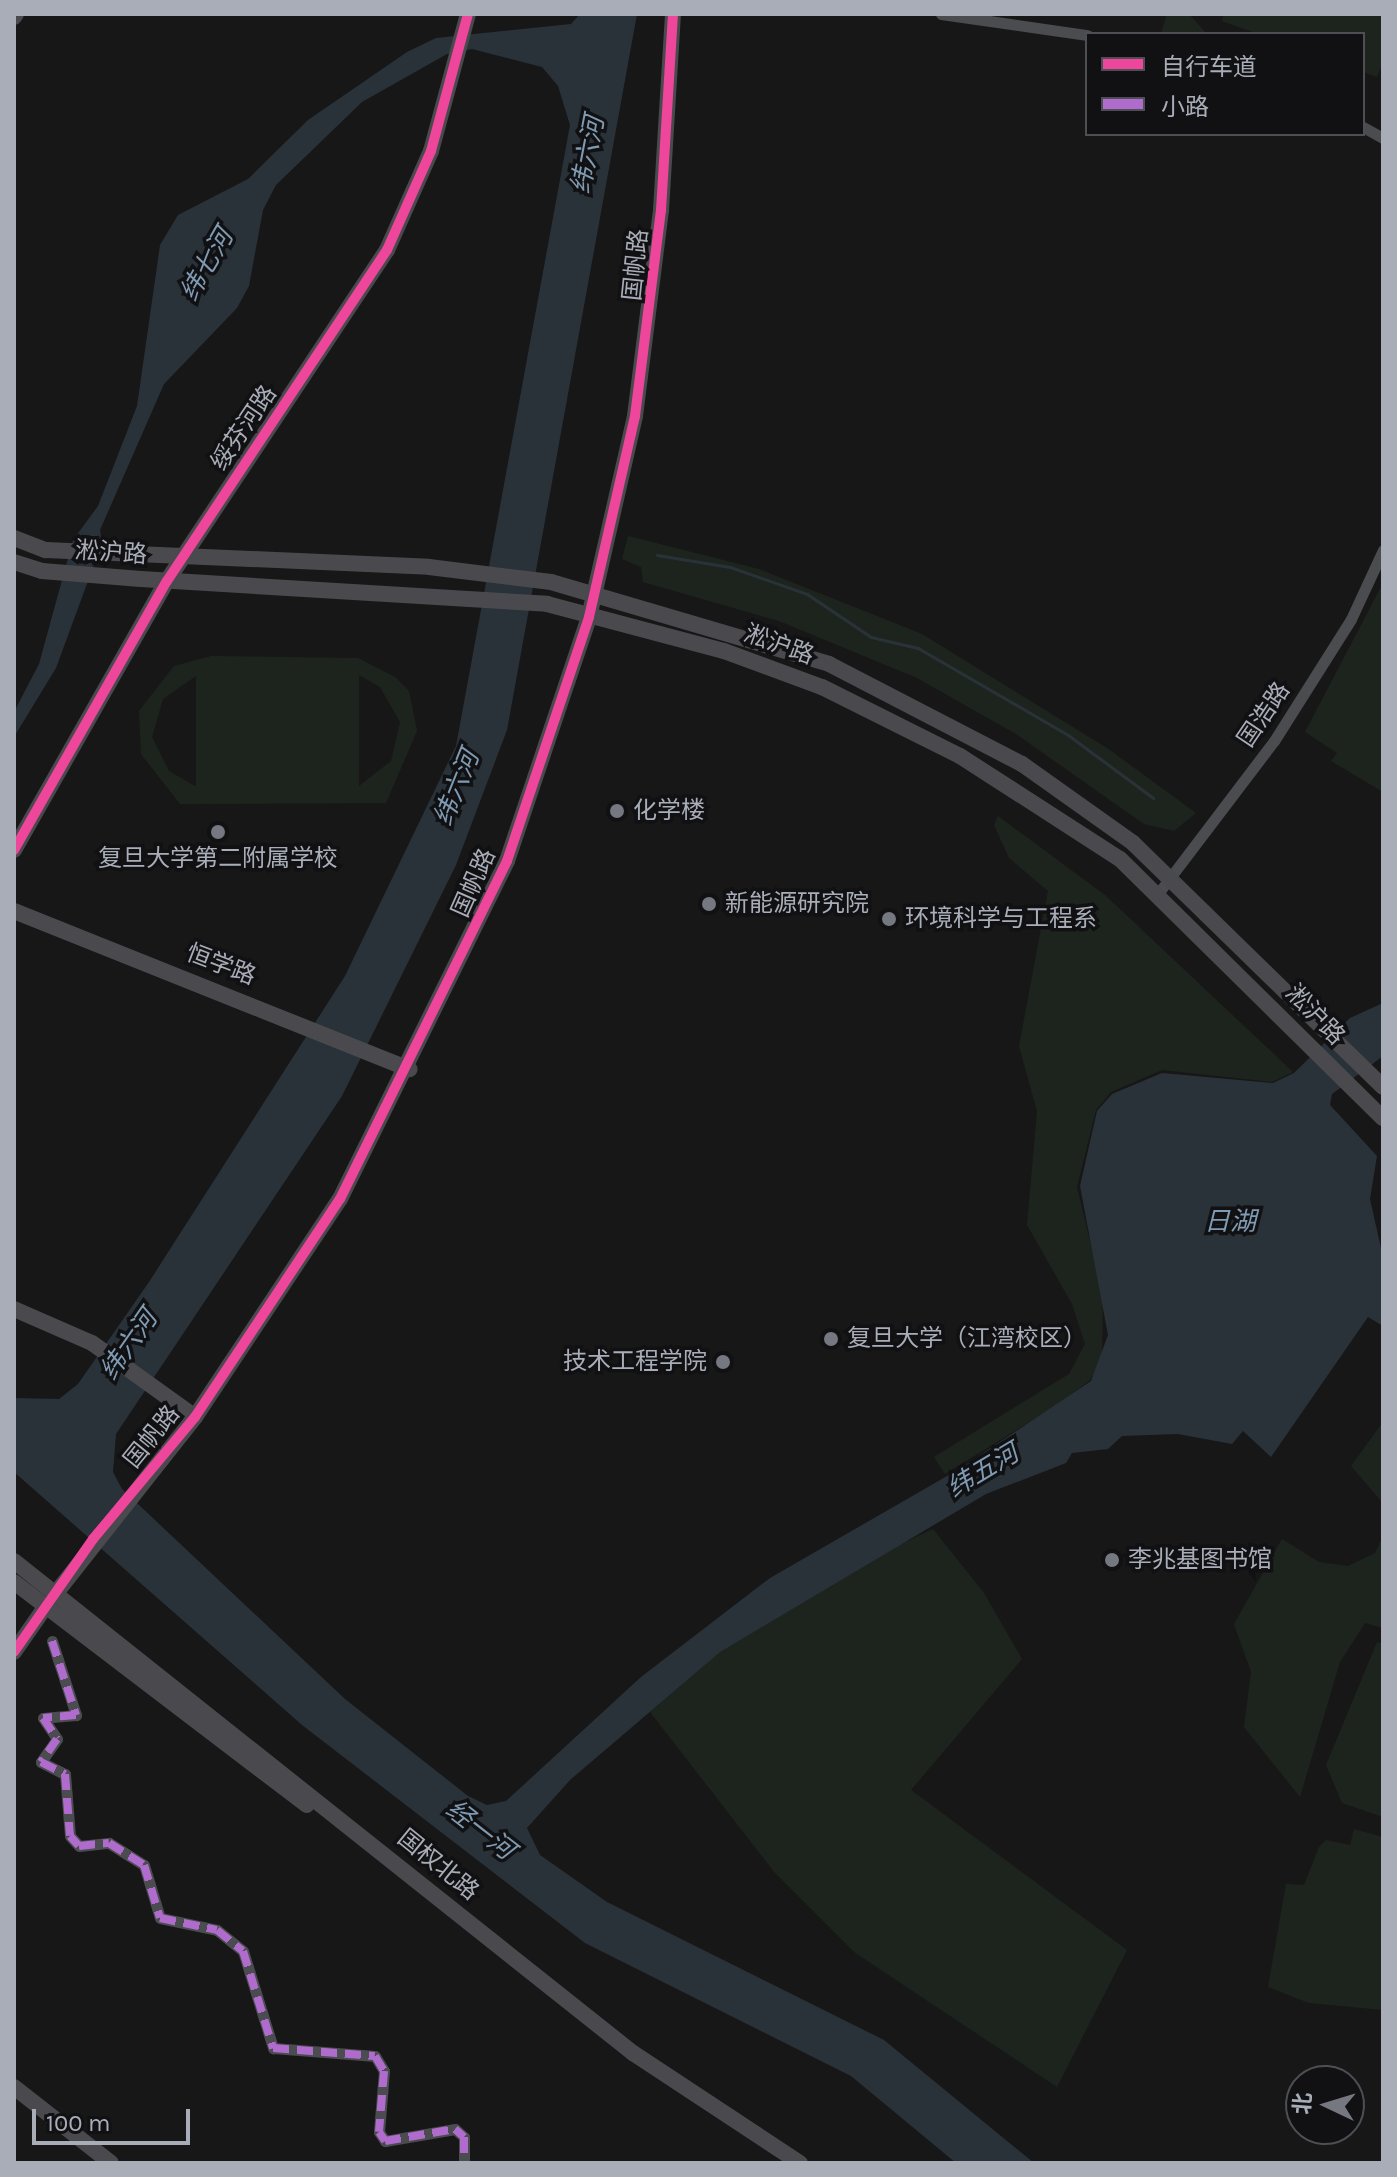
<!DOCTYPE html>
<html>
<head>
<meta charset="utf-8">
<style>
	body { margin:0 }
	#map { position:relative; width:1397px; height:2177px; overflow:hidden; background:#171717; font-family:Karla,"Noto Sans SC",sans-serif }
	div>[style] { position:absolute }
	.green>* { inset:0; background:#1d241e }
	.water>* { inset:0; background:#2a3239 }
	.stream>* { height:3px; margin:-1.5px; padding:0 1.5px; transform-origin:1.5px; border-radius:1.5px; background:#2a3239 }
	.street>* { height:11px; margin:-5.5px; padding:0 5.5px; transform-origin:5.5px; border-radius:5.5px; background:#4b4c50 }
	.secondary>* { height:16px; margin:-8px; padding:0 8px; transform-origin:8px; border-radius:8px; background:#4a4a4e }
	.quiet>* { height:8px; margin-top:-4px; transform-origin:0; background:repeating-linear-gradient(90deg,#b06ccc 0 16px,transparent 0 24px) }
	.cycleway>* { height:10px; margin:-5px; padding:0 5px; transform-origin:5px; border-radius:5px; background:#ed469a }
	.dots>* { width:22px; height:22px; translate:-50% -50%; box-sizing:border-box; border:4px solid #111113; border-radius:50% }
	span { translate:-50% -50%; white-space:nowrap; text-align:center; line-height:1.15; -webkit-text-stroke:7px #111113; paint-order:stroke }
	.street-label { font-size:24px; color:#a8adb8 }
	.poi-label { font-size:24px; color:#a8adb8 }
	.left { translate:0 -50%; text-align:left }
	.right { translate:-100% -50%; text-align:right }
	.water-label { font-size:26px; color:#7f9bb3; font-style:italic }
	.frame { position:absolute; inset:0; border:16px solid #a8adb8; pointer-events:none }
	.legend { position:absolute; left:1085px; top:32px; width:280px; height:104px; box-sizing:border-box; background:#111113; border:2px solid #4d4f55; margin:0; padding:10px 14px; list-style:none; font-size:24px; color:#a8adb8 }
	.legend li { display:flex; align-items:center; gap:16px; height:40px }
	.legend b { width:40px; border:2px solid #4d4f55 }
	.north { position:absolute; left:1285px; top:2065px; width:80px; height:80px; box-sizing:border-box; background:#111113; border:2px solid #4d4f55; border-radius:50%; rotate:274deg; font-size:22px; font-weight:700; line-height:32px; text-align:center; color:#a8adb8 }
	.north::after { content:''; display:block; margin:auto; width:28px; height:36px; background:#757880; clip-path:polygon(50% 0,100% 100%,50% 72%,0 100%) }
	.scale { position:absolute; left:32px; top:2109px; width:158px; height:36px; box-sizing:border-box; border:4px solid #a8adb8; border-top:0; padding-left:10px; font-size:24px; line-height:28px; white-space:nowrap; color:#a8adb8; -webkit-text-stroke:6px #111113; paint-order:stroke }
</style>
</head>
<body>
<div id="map">
	<div class="green">
		<i style="clip-path:polygon(1167px 14px,1189px 14px,1207px 34px,1161px 33px)"></i>
		<i style="clip-path:polygon(1224px 14px,1383px 14px,1383px 62px,1377px 77px,1363px 72px,1363px 34px,1258px 34px,1222px 21px)"></i>
		<i style="clip-path:polygon(628px 536px,759px 569px,922px 634px,1107px 748px,1196px 813px,1174px 831px,1144px 824px,1016px 734px,917px 678px,779px 621px,643px 582px,641px 567px,622px 559px)"></i>
		<i style="clip-path:polygon(1383px 583px,1383px 792px,1331px 761px,1337px 753px,1305px 732px)"></i>
		<i style="clip-path:polygon(evenodd,211px 656px,358px 658px,395px 677px,409px 691px,417px 731px,386px 803px,180px 804px,141px 754px,139px 711px,174px 666px,211px 656px,359px 675px,380px 687px,400px 722px,391px 761px,359px 786px,359px 675px,211px 656px,196px 676px,196px 785px,195px 786px,169px 771px,152px 737px,163px 699px,196px 676px)"></i>
		<i style="clip-path:polygon(998px 816px,1105px 895px,1293px 1072px,1272px 1082px,1162px 1070px,1111px 1092px,1096px 1110px,1077px 1187px,1103px 1295px,1102px 1360px,1090px 1380px,1057px 1405px,945px 1474px,934px 1457px,1069px 1374px,1085px 1344px,1072px 1304px,1027px 1225px,1037px 1111px,1019px 1046px,1048px 891px,1009px 858px,994px 825px)"></i>
		<i style="clip-path:polygon(1383px 1422px,1383px 1500px,1381px 1501px,1351px 1466px)"></i>
		<i style="clip-path:polygon(933px 1529px,984px 1593px,1022px 1659px,911px 1790px,1127px 1950px,1057px 2087px,854px 1952px,775px 1873px,650px 1712px,720px 1651px,854px 1566px)"></i>
		<i style="clip-path:polygon(1383px 1536px,1383px 1628px,1365px 1623px,1340px 1662px,1300px 1797px,1244px 1727px,1251px 1672px,1234px 1624px,1282px 1539px,1319px 1562px,1348px 1566px,1375px 1553px)"></i>
		<i style="clip-path:polygon(1377px 1642px,1383px 1644px,1383px 1817px,1342px 1803px,1326px 1765px)"></i>
		<i style="clip-path:polygon(1354px 1829px,1383px 1837px,1383px 2010px,1309px 2003px,1268px 1987px,1286px 1884px,1304px 1885px,1319px 1847px,1326px 1840px,1350px 1845px)"></i>
	</div>
	<div class="water">
		<i style="clip-path:polygon(580px 14px,637px 14px,507px 730px,456px 865px,342px 1096px,116px 1434px,113px 1472px,122px 1489px,345px 1699px,468px 1796px,487px 1805px,506px 1801px,641px 1677px,770px 1578px,961px 1468px,1091px 1381px,1108px 1335px,1080px 1186px,1097px 1111px,1112px 1094px,1162px 1073px,1273px 1083px,1294px 1073px,1350px 1018px,1383px 1003px,1383px 1056px,1332px 1094px,1330px 1105px,1377px 1156px,1370px 1199px,1383px 1257px,1383px 1326px,1368px 1317px,1271px 1457px,1243px 1431px,1232px 1444px,1178px 1434px,1122px 1436px,1108px 1449px,1072px 1453px,1066px 1463px,986px 1494px,720px 1652px,570px 1780px,527px 1828px,540px 1855px,607px 1902px,884px 2040px,1034px 2163px,956px 2163px,851px 2076px,585px 1943px,302px 1725px,14px 1472px,14px 1398px,59px 1399px,78px 1384px,149px 1282px,345px 976px,456px 746px,570px 125px,558px 86px,542px 67px,472px 49px,447px 54px,362px 102px,276px 185px,263px 210px,249px 286px,237px 308px,164px 384px,100px 530px,102px 543px,56px 668px,14px 737px,14px 712px,39px 664px,73px 540px,98px 506px,137px 406px,160px 245px,178px 215px,248px 179px,308px 120px,407px 52px,436px 38px,571px 24px)"></i>
	</div>
	<div class="stream">
		<i style="left:657px;top:555px;width:74px;rotate:9.3deg"></i>
		<i style="left:730px;top:567px;width:82px;rotate:19.3deg"></i>
		<i style="left:807px;top:594px;width:77px;rotate:33.9deg"></i>
		<i style="left:871px;top:637px;width:48px;rotate:13.2deg"></i>
		<i style="left:918px;top:648px;width:173px;rotate:30.1deg"></i>
		<i style="left:1068px;top:735px;width:106px;rotate:36.5deg"></i>
	</div>
	<div class="street">
		<i style="left:941px;top:14px;width:148px;rotate:8.2deg"></i>
		<i style="left:1363px;top:127px;width:23px;rotate:29deg"></i>
		<i style="left:1160px;top:891px;width:188px;rotate:-52.8deg"></i>
		<i style="left:1274px;top:741px;width:144px;rotate:-57.7deg"></i>
		<i style="left:1351px;top:619px;width:76px;rotate:-65.1deg"></i>
		<i style="left:52px;top:1641px;width:78px;rotate:72deg"></i>
		<i style="left:76px;top:1715px;width:33px;rotate:175deg"></i>
		<i style="left:43px;top:1718px;width:25px;rotate:56deg"></i>
		<i style="left:57px;top:1739px;width:28px;rotate:125deg"></i>
		<i style="left:41px;top:1762px;width:27px;rotate:27deg"></i>
		<i style="left:65px;top:1774px;width:62px;rotate:85.4deg"></i>
		<i style="left:70px;top:1836px;width:13px;rotate:48deg"></i>
		<i style="left:79px;top:1846px;width:30px;rotate:-6deg"></i>
		<i style="left:109px;top:1843px;width:41px;rotate:32.2deg"></i>
		<i style="left:144px;top:1865px;width:55px;rotate:73.2deg"></i>
		<i style="left:160px;top:1918px;width:58px;rotate:11.9deg"></i>
		<i style="left:217px;top:1930px;width:33px;rotate:39deg"></i>
		<i style="left:243px;top:1951px;width:102px;rotate:72.8deg"></i>
		<i style="left:273px;top:2048px;width:102px;rotate:4.5deg"></i>
		<i style="left:375px;top:2056px;width:17px;rotate:59deg"></i>
		<i style="left:384px;top:2071px;width:61px;rotate:94.7deg"></i>
		<i style="left:379px;top:2132px;width:11px;rotate:56deg"></i>
		<i style="left:385px;top:2141px;width:71px;rotate:-9.7deg"></i>
		<i style="left:455px;top:2129px;width:12px;rotate:42deg"></i>
		<i style="left:464px;top:2137px;width:26px;rotate:90deg"></i>
	</div>
	<div class="secondary">
		<i style="left:14px;top:17px;width:4px;rotate:-56deg"></i>
		<i style="left:14px;top:538px;width:34px;rotate:21deg"></i>
		<i style="left:46px;top:550px;width:383px;rotate:2.5deg"></i>
		<i style="left:429px;top:567px;width:123px;rotate:7deg"></i>
		<i style="left:551px;top:582px;width:290px;rotate:16.4deg"></i>
		<i style="left:829px;top:664px;width:217px;rotate:27.4deg"></i>
		<i style="left:1022px;top:764px;width:136px;rotate:35.4deg"></i>
		<i style="left:1133px;top:843px;width:349px;rotate:44.3deg"></i>
		<i style="left:14px;top:562px;width:29px;rotate:18deg"></i>
		<i style="left:42px;top:571px;width:99px;rotate:4.6deg"></i>
		<i style="left:141px;top:579px;width:407px;rotate:3.5deg"></i>
		<i style="left:547px;top:604px;width:183px;rotate:14.9deg"></i>
		<i style="left:724px;top:651px;width:104px;rotate:20.2deg"></i>
		<i style="left:822px;top:687px;width:154px;rotate:26.6deg"></i>
		<i style="left:960px;top:756px;width:190px;rotate:32.8deg"></i>
		<i style="left:1120px;top:859px;width:369px;rotate:44.6deg"></i>
		<i style="left:14px;top:850px;width:309px;rotate:-60.4deg"></i>
		<i style="left:167px;top:581px;width:397px;rotate:-56.4deg"></i>
		<i style="left:387px;top:250px;width:108px;rotate:-66deg"></i>
		<i style="left:431px;top:151px;width:142px;rotate:-74.9deg"></i>
		<i style="left:14px;top:911px;width:426px;rotate:21.8deg"></i>
		<i style="left:14px;top:1309px;width:85px;rotate:23.6deg"></i>
		<i style="left:92px;top:1343px;width:127px;rotate:35.7deg"></i>
		<i style="left:14px;top:1561px;width:791px;rotate:38.48deg"></i>
		<i style="left:633px;top:2053px;width:200px;rotate:33.4deg"></i>
		<i style="left:14px;top:1582px;width:368px;rotate:37.3deg"></i>
		<i style="left:56px;top:1593px;width:224px;rotate:-51.7deg"></i>
		<i style="left:195px;top:1417px;width:262px;rotate:-56.4deg"></i>
		<i style="left:340px;top:1199px;width:377px;rotate:-63.7deg"></i>
		<i style="left:507px;top:861px;width:257px;rotate:-71.4deg"></i>
		<i style="left:589px;top:617px;width:206px;rotate:-77.1deg"></i>
		<i style="left:635px;top:416px;width:208px;rotate:-82.8deg"></i>
		<i style="left:661px;top:210px;width:196px;rotate:-86.5deg"></i>
		<i style="left:14px;top:1652px;width:56px;rotate:-55.2deg"></i>
		<i style="left:14px;top:2087px;width:123px;rotate:38.1deg"></i>
	</div>
	<div class="quiet">
		<i style="left:52px;top:1641px;width:78px;rotate:72deg"></i>
		<i style="left:76px;top:1715px;width:33px;rotate:175deg"></i>
		<i style="left:43px;top:1718px;width:25px;rotate:56deg"></i>
		<i style="left:57px;top:1739px;width:28px;rotate:125deg"></i>
		<i style="left:41px;top:1762px;width:27px;rotate:27deg"></i>
		<i style="left:65px;top:1774px;width:62px;rotate:85.4deg"></i>
		<i style="left:70px;top:1836px;width:13px;rotate:48deg"></i>
		<i style="left:79px;top:1846px;width:30px;rotate:-6deg"></i>
		<i style="left:109px;top:1843px;width:41px;rotate:32.2deg"></i>
		<i style="left:144px;top:1865px;width:55px;rotate:73.2deg"></i>
		<i style="left:160px;top:1918px;width:58px;rotate:11.9deg"></i>
		<i style="left:217px;top:1930px;width:33px;rotate:39deg"></i>
		<i style="left:243px;top:1951px;width:102px;rotate:72.8deg"></i>
		<i style="left:273px;top:2048px;width:102px;rotate:4.5deg"></i>
		<i style="left:375px;top:2056px;width:17px;rotate:59deg"></i>
		<i style="left:384px;top:2071px;width:61px;rotate:94.7deg"></i>
		<i style="left:379px;top:2132px;width:11px;rotate:56deg"></i>
		<i style="left:385px;top:2141px;width:71px;rotate:-9.7deg"></i>
		<i style="left:455px;top:2129px;width:12px;rotate:42deg"></i>
		<i style="left:464px;top:2137px;width:26px;rotate:90deg"></i>
	</div>
	<div class="cycleway">
		<i style="left:14px;top:850px;width:309px;rotate:-60.4deg"></i>
		<i style="left:167px;top:581px;width:397px;rotate:-56.4deg"></i>
		<i style="left:387px;top:250px;width:108px;rotate:-66deg"></i>
		<i style="left:431px;top:151px;width:142px;rotate:-74.9deg"></i>
		<i style="left:14px;top:1652px;width:138px;rotate:-55deg"></i>
		<i style="left:93px;top:1539px;width:159px;rotate:-50.1deg"></i>
		<i style="left:195px;top:1417px;width:262px;rotate:-56.4deg"></i>
		<i style="left:340px;top:1199px;width:377px;rotate:-63.7deg"></i>
		<i style="left:507px;top:861px;width:257px;rotate:-71.4deg"></i>
		<i style="left:589px;top:617px;width:206px;rotate:-77.1deg"></i>
		<i style="left:635px;top:416px;width:208px;rotate:-82.8deg"></i>
		<i style="left:661px;top:210px;width:196px;rotate:-86.5deg"></i>
	</div>
	<div class="dots">
		<i style="left:617px;top:811px;background:#757880"></i>
		<i style="left:218px;top:832px;background:#757880"></i>
		<i style="left:709px;top:904px;background:#757880"></i>
		<i style="left:889px;top:919px;background:#757880"></i>
		<i style="left:831px;top:1339px;background:#757880"></i>
		<i style="left:723px;top:1362px;background:#757880"></i>
		<i style="left:1112px;top:1560px;background:#757880"></i>
	</div>
	<div class="street-label">
		<span style="left:636px;top:265px;rotate:-84deg">国帆路</span>
		<span style="left:244px;top:428px;rotate:-56deg">绥芬河路</span>
		<span style="left:111px;top:553px;rotate:4deg">淞沪路</span>
		<span style="left:779px;top:645px;rotate:20deg">淞沪路</span>
		<span style="left:1264px;top:715px;rotate:-56deg">国浩路</span>
		<span style="left:474px;top:883px;rotate:-66deg">国帆路</span>
		<span style="left:221px;top:965px;rotate:21deg">恒学路</span>
		<span style="left:1315px;top:1015px;rotate:46deg">淞沪路</span>
		<span style="left:152px;top:1437px;rotate:-51deg">国帆路</span>
		<span style="left:438px;top:1865px;rotate:39deg">国权北路</span>
	</div>
	<div class="poi-label">
		<span class="left" style="left:633px;top:811px">化学楼</span>
		<span style="left:218px;top:859px">复旦大学第二附属学校</span>
		<span class="left" style="left:725px;top:904px">新能源研究院</span>
		<span class="left" style="left:905px;top:919px">环境科学与工程系</span>
		<span class="left" style="left:847px;top:1339px">复旦大学（江湾校区）</span>
		<span class="right" style="left:707px;top:1362px">技术工程学院</span>
		<span class="left" style="left:1128px;top:1560px">李兆基图书馆</span>
	</div>
	<div class="water-label">
		<span style="left:588px;top:155px;rotate:-79deg">纬六河</span>
		<span style="left:207px;top:265px;rotate:-60deg">纬七河</span>
		<span style="left:457px;top:788px;rotate:-68deg">纬六河</span>
		<span style="left:1230px;top:1222px">日湖</span>
		<span style="left:129px;top:1345px;rotate:-55deg">纬六河</span>
		<span style="left:983px;top:1471px;rotate:-31deg">纬五河</span>
		<span style="left:480px;top:1830px;rotate:38deg">经一河</span>
	</div>
	<div class="frame"></div>
	<ul class="legend">
	<li><b style="height:10px;background:#ed469a"></b>自行车道</li>
	<li><b style="height:10px;background:#b06ccc"></b>小路</li>
	</ul>
	<div class="north">北</div>
	<div class="scale">100 m</div>
</div>
</body>
</html>
